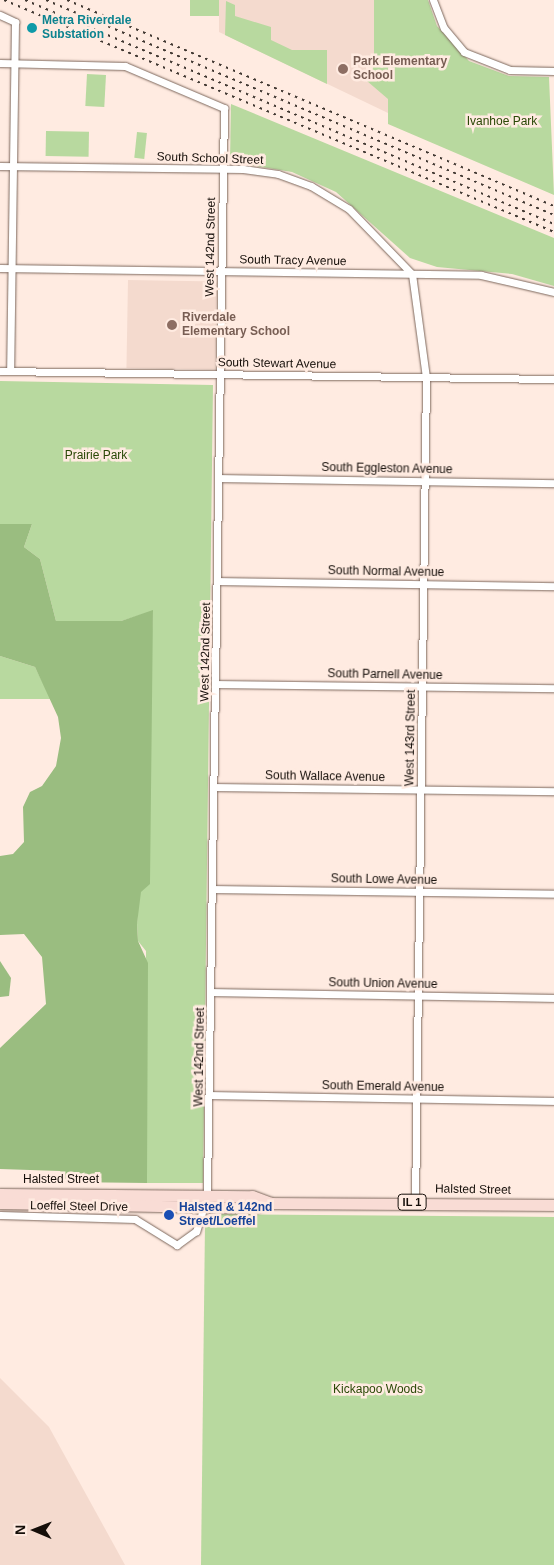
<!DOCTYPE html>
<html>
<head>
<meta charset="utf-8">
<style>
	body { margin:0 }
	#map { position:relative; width:554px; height:1565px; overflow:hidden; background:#ffebe1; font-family:Helvetica,sans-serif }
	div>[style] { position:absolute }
	.built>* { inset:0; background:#f4dace; transform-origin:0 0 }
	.green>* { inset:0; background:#b8d99f; transform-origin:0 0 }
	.forest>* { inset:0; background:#9abd80 }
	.roads { filter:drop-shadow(0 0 1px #7d685d) drop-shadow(0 0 1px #7d685d) }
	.minor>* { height:7px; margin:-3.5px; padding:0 3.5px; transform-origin:3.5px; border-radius:3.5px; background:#fff }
	.primary>* { height:11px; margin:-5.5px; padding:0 5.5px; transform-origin:5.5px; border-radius:5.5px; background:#f9dcd5 }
	.rail>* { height:2px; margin-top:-1px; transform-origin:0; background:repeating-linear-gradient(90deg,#413832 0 2.5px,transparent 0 7.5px) }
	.dots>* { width:14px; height:14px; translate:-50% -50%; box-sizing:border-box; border:2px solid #ffebe1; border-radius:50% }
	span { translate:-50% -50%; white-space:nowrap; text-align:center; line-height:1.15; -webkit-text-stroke:5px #ffebe1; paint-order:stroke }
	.shield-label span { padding:1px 4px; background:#ffebe1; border:1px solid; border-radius:4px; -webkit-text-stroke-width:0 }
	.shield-label { font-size:11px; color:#150e09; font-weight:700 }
	.culture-label { font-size:12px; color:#0d838f; font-weight:700 }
	.left { translate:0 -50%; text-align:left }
	.education-label { font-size:12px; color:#785e54; font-weight:700 }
	.park-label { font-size:12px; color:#2a4806 }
	.street-label { font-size:12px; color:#150e09 }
	.transit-label { font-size:12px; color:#164399; font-weight:700 }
	.north { position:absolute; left:10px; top:1505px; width:50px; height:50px; -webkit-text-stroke:4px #ffebe1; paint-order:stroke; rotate:271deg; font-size:14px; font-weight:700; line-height:20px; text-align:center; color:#150e09 }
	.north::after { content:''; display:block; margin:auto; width:18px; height:22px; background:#150e09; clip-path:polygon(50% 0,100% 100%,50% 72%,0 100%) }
</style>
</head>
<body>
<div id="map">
	<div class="built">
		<i style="clip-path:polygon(219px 0,389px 0,388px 113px,219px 32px)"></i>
		<i style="left:128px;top:280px;width:89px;height:88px;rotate:1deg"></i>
		<i style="clip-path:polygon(0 1378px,49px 1427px,125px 1565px,0 1565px)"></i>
	</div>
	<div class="green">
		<i style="left:190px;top:0;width:29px;height:16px"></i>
		<i style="clip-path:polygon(374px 0,428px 0,437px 26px,469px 61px,509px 76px,549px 77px,554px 195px,388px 124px,388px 99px,367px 81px,374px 57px)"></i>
		<i style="clip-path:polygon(226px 1px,235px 5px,235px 16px,271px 27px,271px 40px,292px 50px,327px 50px,327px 84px,225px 35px)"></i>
		<i style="left:87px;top:74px;width:19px;height:32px;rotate:3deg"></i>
		<i style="clip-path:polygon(231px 104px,554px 238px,554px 286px,512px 274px,437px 267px,410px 258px,336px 192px,292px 172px,230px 162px)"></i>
		<i style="left:46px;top:131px;width:43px;height:25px;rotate:1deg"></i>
		<i style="left:137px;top:132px;width:10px;height:26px;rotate:6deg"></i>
		<i style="clip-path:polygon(0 381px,213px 385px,203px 1183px,147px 1183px,146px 951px,138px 941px,137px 924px,153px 611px,121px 621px,56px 621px,40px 559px,24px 547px,32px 524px,0 524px)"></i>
		<i style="clip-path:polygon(0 656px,35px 667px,51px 699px,0 699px)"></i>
		<i style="clip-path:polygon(211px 1214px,554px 1217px,554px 1565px,201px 1565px,205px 1223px)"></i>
	</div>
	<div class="forest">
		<i style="clip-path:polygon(0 524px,32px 524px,24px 547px,40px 559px,56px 621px,121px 621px,153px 610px,150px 884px,141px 892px,137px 924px,138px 941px,148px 963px,147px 1183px,66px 1182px,60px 1171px,0 1169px,0 1048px,46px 1004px,42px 957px,24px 934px,0 935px,0 856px,13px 854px,24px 842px,23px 807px,30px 792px,42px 786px,56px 766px,61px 738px,58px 717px,35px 667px,0 656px)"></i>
		<i style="clip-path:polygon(0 961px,11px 978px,9px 996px,0 997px)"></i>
	</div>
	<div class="roads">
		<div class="minor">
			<i style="left:433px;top:0;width:30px;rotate:69deg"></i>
			<i style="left:444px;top:28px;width:31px;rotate:50deg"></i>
			<i style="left:464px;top:52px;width:49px;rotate:21.4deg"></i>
			<i style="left:510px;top:70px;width:44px;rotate:1.3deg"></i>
			<i style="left:0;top:15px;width:17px;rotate:25deg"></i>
			<i style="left:15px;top:22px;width:349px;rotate:90.8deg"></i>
			<i style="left:0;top:63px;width:125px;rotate:1.4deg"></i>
			<i style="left:125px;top:66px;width:108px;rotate:23deg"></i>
			<i style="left:224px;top:108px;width:1088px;rotate:90.9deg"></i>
			<i style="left:207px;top:1196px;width:37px;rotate:107deg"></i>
			<i style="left:196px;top:1231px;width:24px;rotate:144deg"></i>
			<i style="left:177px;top:1245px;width:49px;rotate:-148.2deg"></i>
			<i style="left:135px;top:1219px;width:135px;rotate:-178.3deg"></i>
			<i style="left:0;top:166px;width:243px;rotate:0.7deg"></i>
			<i style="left:243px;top:169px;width:35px;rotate:8deg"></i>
			<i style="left:278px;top:174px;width:35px;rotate:20deg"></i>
			<i style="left:311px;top:186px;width:44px;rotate:31.2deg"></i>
			<i style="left:349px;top:209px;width:91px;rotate:45.9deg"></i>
			<i style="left:412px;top:274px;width:104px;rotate:82.3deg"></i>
			<i style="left:426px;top:377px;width:825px;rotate:90.76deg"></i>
			<i style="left:0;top:268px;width:481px;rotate:0.8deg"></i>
			<i style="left:481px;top:275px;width:75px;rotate:13.1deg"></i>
			<i style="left:0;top:371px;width:554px;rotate:0.83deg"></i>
			<i style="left:219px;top:478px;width:335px;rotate:0.9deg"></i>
			<i style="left:218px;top:581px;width:336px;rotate:0.9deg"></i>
			<i style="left:217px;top:684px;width:337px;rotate:0.7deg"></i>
			<i style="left:215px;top:787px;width:339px;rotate:0.7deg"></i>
			<i style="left:214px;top:889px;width:340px;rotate:0.8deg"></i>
			<i style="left:212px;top:992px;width:342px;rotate:1deg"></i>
			<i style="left:211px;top:1095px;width:343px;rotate:1deg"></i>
		</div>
		<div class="primary">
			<i style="left:0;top:1194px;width:252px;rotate:0.5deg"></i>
			<i style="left:252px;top:1196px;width:20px;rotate:20deg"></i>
			<i style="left:0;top:1203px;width:253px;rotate:1.1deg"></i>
			<i style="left:253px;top:1208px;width:19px;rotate:-16deg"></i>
			<i style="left:271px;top:1203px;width:283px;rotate:0.4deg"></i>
		</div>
	</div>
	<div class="rail">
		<i style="left:4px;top:0;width:597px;rotate:22.87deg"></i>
		<i style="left:25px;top:0;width:574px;rotate:22.95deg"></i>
		<i style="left:46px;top:0;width:552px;rotate:22.94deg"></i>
		<i style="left:67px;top:0;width:529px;rotate:22.93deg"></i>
	</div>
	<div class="dots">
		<i style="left:32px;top:28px;background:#0f9aa8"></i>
		<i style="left:343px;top:69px;background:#8d6e63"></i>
		<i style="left:172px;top:325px;background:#8d6e63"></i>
		<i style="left:169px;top:1215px;background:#1a4fb4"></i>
	</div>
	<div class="shield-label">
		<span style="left:412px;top:1202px">IL 1</span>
	</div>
	<div class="culture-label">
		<span class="left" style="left:42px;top:28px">Metra Riverdale<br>Substation</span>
	</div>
	<div class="education-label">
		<span class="left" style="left:353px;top:69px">Park Elementary<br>School</span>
		<span class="left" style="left:182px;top:325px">Riverdale<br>Elementary School</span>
	</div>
	<div class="park-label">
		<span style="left:502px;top:122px">Ivanhoe Park</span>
		<span style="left:96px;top:456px">Prairie Park</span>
		<span style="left:378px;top:1390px">Kickapoo Woods</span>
	</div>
	<div class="street-label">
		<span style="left:210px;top:159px;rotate:2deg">South School Street</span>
		<span style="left:211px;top:247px;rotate:-89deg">West 142nd Street</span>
		<span style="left:293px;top:261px;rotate:1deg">South Tracy Avenue</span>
		<span style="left:277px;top:364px;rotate:1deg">South Stewart Avenue</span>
		<span style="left:387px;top:469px;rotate:1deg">South Eggleston Avenue</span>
		<span style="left:386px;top:572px;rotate:1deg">South Normal Avenue</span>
		<span style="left:206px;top:652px;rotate:-89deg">West 142nd Street</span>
		<span style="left:385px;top:675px;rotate:1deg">South Parnell Avenue</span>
		<span style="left:411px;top:738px;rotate:-89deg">West 143rd Street</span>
		<span style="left:325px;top:777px;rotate:1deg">South Wallace Avenue</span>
		<span style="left:384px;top:880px;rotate:1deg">South Lowe Avenue</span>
		<span style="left:383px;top:984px;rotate:1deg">South Union Avenue</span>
		<span style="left:200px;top:1057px;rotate:-89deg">West 142nd Street</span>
		<span style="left:383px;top:1087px;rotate:1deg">South Emerald Avenue</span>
		<span style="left:61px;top:1180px">Halsted Street</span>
		<span style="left:473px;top:1190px;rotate:1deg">Halsted Street</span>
		<span style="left:79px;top:1207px;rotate:1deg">Loeffel Steel Drive</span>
	</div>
	<div class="transit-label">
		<span class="left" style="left:179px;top:1215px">Halsted &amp; 142nd<br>Street/Loeffel</span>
	</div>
	<div class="north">N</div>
</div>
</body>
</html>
